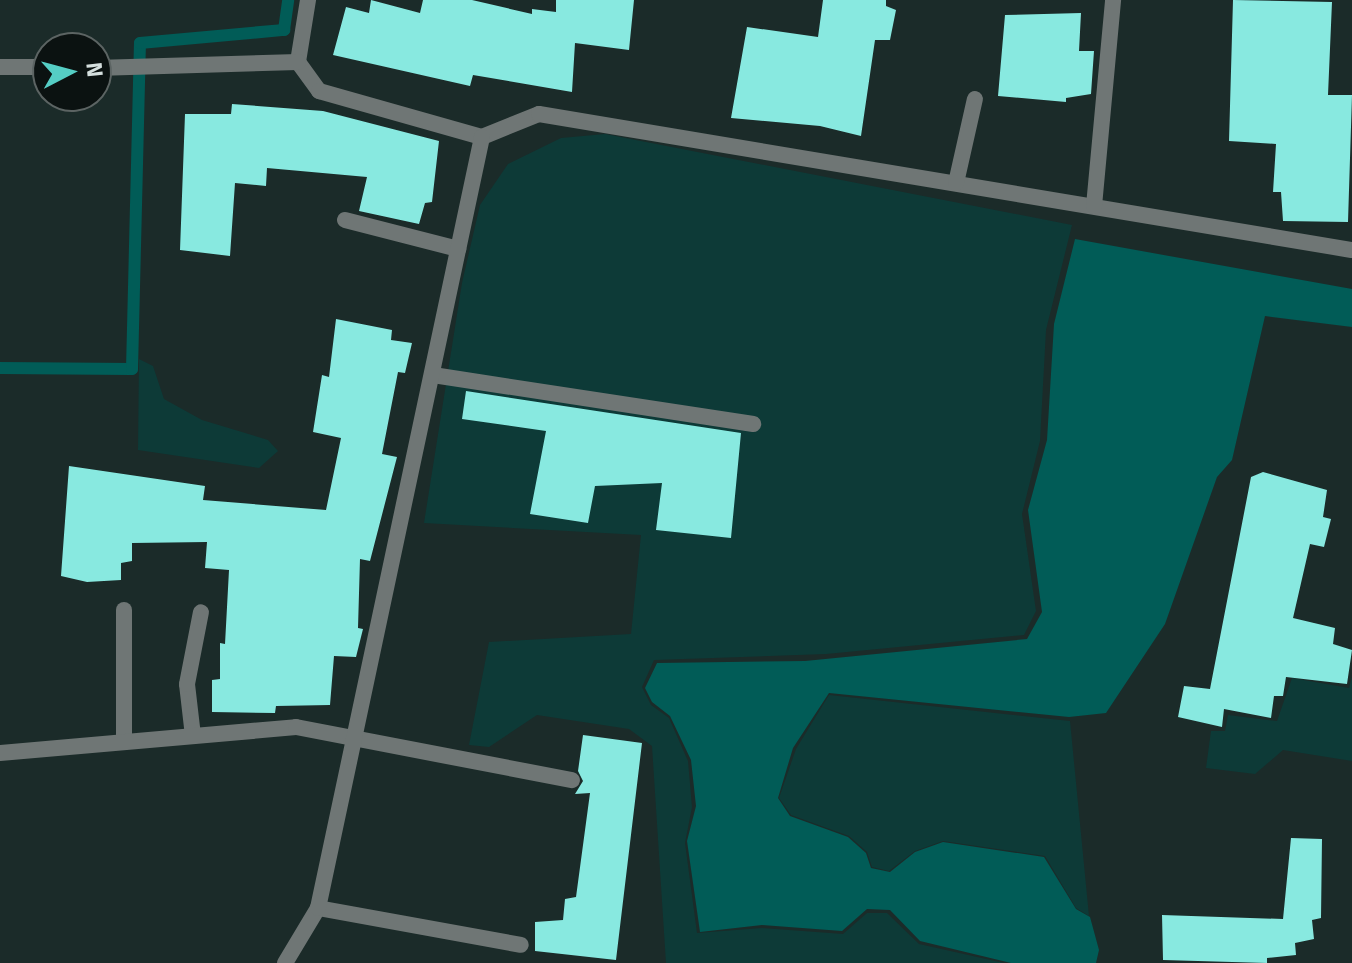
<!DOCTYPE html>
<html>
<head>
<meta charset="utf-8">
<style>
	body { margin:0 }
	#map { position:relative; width:1352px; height:963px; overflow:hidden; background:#1b2b29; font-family:"Fira Sans",sans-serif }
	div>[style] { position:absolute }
	.green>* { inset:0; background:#0d3a37 }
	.water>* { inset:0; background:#015c57 }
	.stream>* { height:12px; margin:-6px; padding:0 6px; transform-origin:6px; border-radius:6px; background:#015c57 }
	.building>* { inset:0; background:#88e9e0 }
	.minor>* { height:16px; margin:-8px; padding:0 8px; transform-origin:8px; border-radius:8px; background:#6f7675 }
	span { translate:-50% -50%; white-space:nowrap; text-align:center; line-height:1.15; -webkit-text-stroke:8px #0b1211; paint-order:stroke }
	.north { position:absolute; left:32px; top:32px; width:80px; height:80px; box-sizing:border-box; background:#0b1211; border:2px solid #5c6463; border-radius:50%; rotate:84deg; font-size:22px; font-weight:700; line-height:32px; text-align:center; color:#d5dfde }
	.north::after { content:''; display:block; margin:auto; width:28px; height:36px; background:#55cec5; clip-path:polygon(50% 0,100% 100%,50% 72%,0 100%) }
</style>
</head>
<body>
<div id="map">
	<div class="green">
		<i style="clip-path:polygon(605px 134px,1072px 225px,1046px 330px,1040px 441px,1022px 514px,1036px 611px,1024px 635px,826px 654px,654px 660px,642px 687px,651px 705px,669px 718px,688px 761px,692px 807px,685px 843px,697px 933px,762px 928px,843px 934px,867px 913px,887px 913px,919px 944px,1004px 963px,666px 963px,652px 746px,629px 729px,537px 715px,489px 747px,469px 745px,489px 642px,631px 634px,641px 535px,424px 523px,462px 283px,480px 205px,508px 164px,561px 138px)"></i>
		<i style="clip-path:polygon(139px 359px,153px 366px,164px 399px,202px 420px,268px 440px,278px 451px,259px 468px,138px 450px)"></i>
		<i style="clip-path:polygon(1352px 677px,1352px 761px,1283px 750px,1255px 774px,1206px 768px,1211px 731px,1225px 731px,1228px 715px,1277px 721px,1292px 678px,1349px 688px)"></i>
		<i style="clip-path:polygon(829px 695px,1070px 721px,1089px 916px,1076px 908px,1045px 856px,943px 841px,915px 851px,889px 871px,872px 867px,867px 852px,849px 836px,791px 815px,779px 798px,796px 749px)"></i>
	</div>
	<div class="water">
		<i style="clip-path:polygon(1075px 239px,1352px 289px,1352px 327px,1265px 316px,1232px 460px,1217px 477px,1165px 624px,1106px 713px,1069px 717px,829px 693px,793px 748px,778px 798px,790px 816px,848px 837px,866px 853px,871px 868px,890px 872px,915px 852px,943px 842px,1044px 857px,1076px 909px,1090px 917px,1099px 950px,1096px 963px,1011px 963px,920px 941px,890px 910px,867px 909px,842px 931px,762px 925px,700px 932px,687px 841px,696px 806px,691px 760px,670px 716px,652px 702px,645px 688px,657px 663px,805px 661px,1027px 639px,1042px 612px,1028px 510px,1047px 440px,1054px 324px)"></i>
	</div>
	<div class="stream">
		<i style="left:0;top:368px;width:132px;rotate:0.4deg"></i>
		<i style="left:132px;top:369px;width:326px;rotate:-88.6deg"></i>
		<i style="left:140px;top:43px;width:145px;rotate:-5.2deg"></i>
		<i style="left:284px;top:30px;width:30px;rotate:-82deg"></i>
	</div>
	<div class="building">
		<i style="clip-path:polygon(371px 0,420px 13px,423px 0,472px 0,532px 14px,532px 9px,556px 12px,556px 0,634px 0,629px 50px,575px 43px,572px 92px,473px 75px,470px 86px,333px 55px,346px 7px,369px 13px)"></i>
		<i style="clip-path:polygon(823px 0,886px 0,886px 6px,896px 10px,890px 40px,875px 40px,861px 136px,820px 126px,731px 118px,747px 27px,818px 37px)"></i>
		<i style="clip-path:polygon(1233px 0,1332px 2px,1328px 95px,1352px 95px,1348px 222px,1283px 221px,1281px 192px,1273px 192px,1276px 144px,1229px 141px)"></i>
		<i style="clip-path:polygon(1081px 13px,1079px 51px,1094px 51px,1091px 94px,1066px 98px,1066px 102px,998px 96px,1005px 15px)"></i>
		<i style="clip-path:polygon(232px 104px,323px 111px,439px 141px,432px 202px,425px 203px,419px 224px,359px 211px,367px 177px,267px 168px,266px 186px,235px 183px,230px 256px,180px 250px,185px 114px,231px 114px)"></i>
		<i style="clip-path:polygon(336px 319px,392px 330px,391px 340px,412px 343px,405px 373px,398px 372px,382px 454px,397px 457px,370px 561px,360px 559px,358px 628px,363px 629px,356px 657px,334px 656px,330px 705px,276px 706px,275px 713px,212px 712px,212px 680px,220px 679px,220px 643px,225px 644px,229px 570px,205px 568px,207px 542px,132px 543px,132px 561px,121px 563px,121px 580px,87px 582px,61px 576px,69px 466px,205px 486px,203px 500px,326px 510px,341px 438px,313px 432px,322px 375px,329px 377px)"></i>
		<i style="clip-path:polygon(466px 391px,741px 433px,731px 538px,656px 530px,662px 483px,595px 486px,588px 523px,530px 514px,546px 431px,462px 419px)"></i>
		<i style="clip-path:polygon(1263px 472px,1327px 490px,1323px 517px,1331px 519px,1324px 547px,1310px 544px,1293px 618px,1335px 628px,1333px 644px,1352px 650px,1347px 684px,1286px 677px,1283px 696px,1274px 696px,1271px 718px,1224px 709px,1222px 727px,1178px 717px,1184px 686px,1210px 689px,1251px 477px)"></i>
		<i style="clip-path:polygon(583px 735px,642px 743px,616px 960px,535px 951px,535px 922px,563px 920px,565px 899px,576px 897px,590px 793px,575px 794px,583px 781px,578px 771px)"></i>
		<i style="clip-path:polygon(1291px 838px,1322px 839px,1321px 918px,1312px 920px,1314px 939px,1295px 943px,1296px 955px,1267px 958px,1267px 963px,1163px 960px,1162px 915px,1283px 919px)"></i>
	</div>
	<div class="minor">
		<i style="left:308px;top:0;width:63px;rotate:99.2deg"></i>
		<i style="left:298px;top:62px;width:36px;rotate:54deg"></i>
		<i style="left:319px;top:91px;width:169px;rotate:15.8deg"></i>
		<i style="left:482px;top:137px;width:61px;rotate:-22deg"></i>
		<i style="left:539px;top:114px;width:824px;rotate:9.5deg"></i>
		<i style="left:0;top:67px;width:48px"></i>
		<i style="left:96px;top:68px;width:202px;rotate:-1.7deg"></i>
		<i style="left:956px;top:183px;width:86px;rotate:-77.3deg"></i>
		<i style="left:1094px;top:206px;width:207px;rotate:-84.7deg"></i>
		<i style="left:345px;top:220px;width:117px;rotate:14.4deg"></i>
		<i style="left:433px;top:375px;width:324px;rotate:8.7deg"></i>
		<i style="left:124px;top:610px;width:132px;rotate:90deg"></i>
		<i style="left:193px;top:736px;width:52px;rotate:-96.6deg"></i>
		<i style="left:187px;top:684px;width:73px;rotate:-79deg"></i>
		<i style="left:0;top:753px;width:297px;rotate:-5deg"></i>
		<i style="left:296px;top:727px;width:281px;rotate:10.9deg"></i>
		<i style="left:318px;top:908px;width:206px;rotate:10.3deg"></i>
		<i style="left:285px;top:963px;width:64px;rotate:-59deg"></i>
		<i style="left:318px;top:908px;width:788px;rotate:-77.99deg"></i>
	</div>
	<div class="north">N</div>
</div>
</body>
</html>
